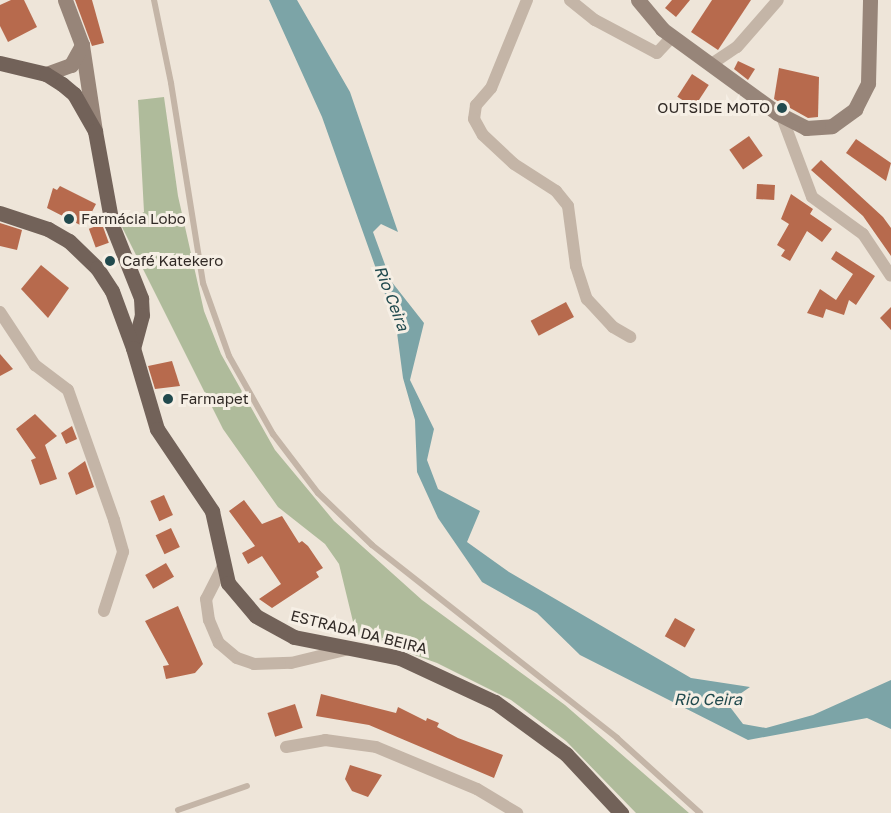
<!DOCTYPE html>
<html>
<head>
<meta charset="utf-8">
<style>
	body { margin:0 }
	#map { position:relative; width:891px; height:813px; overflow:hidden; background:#eee5d9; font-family:"Golos Text",sans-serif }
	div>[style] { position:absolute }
	.green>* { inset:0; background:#afbb9b }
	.water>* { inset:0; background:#7ca4a7 }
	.building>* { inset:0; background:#b76a4d; transform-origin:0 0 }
	.lane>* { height:6px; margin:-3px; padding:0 3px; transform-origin:3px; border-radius:3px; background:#c4b5a7 }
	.street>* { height:12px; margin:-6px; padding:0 6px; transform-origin:6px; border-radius:6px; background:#c4b5a7 }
	.secondary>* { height:15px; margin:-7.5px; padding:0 7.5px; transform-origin:7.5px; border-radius:7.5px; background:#978579 }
	.primary>* { height:15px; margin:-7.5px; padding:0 7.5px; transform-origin:7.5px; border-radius:7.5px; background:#726259 }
	.dots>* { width:16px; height:16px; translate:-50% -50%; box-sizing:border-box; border:3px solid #f6efe5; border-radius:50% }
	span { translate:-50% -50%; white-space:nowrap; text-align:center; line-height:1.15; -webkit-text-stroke:6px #f6efe5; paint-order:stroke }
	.poi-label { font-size:15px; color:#312a26 }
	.right { translate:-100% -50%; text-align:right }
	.left { translate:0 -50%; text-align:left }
	.street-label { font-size:15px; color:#312a26 }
	.water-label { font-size:16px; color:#214a4e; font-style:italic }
</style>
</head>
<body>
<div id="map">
	<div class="green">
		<i style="clip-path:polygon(164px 97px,178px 196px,204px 311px,221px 354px,275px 450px,334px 521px,422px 600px,565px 705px,689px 813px,636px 813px,566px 741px,511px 700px,437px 663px,356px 634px,339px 564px,325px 544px,278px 507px,223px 429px,121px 225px,144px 212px,138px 100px)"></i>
	</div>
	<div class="water">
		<i style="clip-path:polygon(269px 0,297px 0,350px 92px,398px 232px,381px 224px,373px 232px,391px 281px,424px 323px,410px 380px,434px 429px,427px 460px,438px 489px,480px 511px,467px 542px,509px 572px,691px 678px,750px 687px,727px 703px,743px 724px,766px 728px,813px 715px,891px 680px,891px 729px,867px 718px,748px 740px,580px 655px,537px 613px,482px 582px,438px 518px,417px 472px,415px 420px,403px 378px,396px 325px,322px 117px)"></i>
	</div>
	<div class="building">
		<i style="clip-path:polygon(11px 0,24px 0,37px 27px,8px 42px,0 26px,0 5px)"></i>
		<i style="clip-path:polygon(75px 0,92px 0,104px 43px,92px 46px)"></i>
		<i style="clip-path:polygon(672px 0,690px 0,676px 17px,665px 8px)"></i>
		<i style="clip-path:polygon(712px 0,751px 0,718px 50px,691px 32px)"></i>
		<i style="clip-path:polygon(738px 61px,755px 69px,748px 80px,734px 69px)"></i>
		<i style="clip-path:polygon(779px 68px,819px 77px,818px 117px,808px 118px,774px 99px)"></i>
		<i style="left:692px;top:74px;width:20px;height:27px;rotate:33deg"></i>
		<i style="left:749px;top:136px;width:24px;height:24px;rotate:55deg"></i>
		<i style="clip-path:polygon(856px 139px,891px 163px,886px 181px,846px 153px)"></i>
		<i style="clip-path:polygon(821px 160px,883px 217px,891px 228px,891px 256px,863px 216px,811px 170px)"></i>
		<i style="left:757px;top:184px;width:18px;height:15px;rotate:3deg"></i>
		<i style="clip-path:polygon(60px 186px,96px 204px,84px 227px,47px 208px,53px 188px,57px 190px)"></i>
		<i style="clip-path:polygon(791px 194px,813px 209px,810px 214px,832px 229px,822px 242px,807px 231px,790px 261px,781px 256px,785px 250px,777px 245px,789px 224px,781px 219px)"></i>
		<i style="clip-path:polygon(0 223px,22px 230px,17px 250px,0 246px)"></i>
		<i style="left:102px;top:224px;width:20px;height:14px;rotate:70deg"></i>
		<i style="clip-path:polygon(836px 251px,875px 276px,856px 305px,849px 300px,844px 315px,826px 309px,823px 318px,807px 313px,820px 289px,836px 300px,853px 274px,831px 259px)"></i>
		<i style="clip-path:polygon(41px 265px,69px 288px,48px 318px,21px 289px)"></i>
		<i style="left:566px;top:302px;width:17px;height:40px;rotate:62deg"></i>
		<i style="clip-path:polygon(891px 307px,891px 330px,880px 318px)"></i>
		<i style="clip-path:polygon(0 354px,13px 369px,0 376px)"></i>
		<i style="clip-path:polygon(172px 361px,180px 386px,155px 389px,148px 366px)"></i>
		<i style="clip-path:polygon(35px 414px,57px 436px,45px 445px,57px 479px,40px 485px,31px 460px,36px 458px,16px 429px)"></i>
		<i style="clip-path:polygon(72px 426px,77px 439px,66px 444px,61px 433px)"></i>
		<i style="clip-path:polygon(85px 461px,94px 487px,76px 495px,68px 473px)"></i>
		<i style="left:164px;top:495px;width:22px;height:15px;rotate:66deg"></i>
		<i style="clip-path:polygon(244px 500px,262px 524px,282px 516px,299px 543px,302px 541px,308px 546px,323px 568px,316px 572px,319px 577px,272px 608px,259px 599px,281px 584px,262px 556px,248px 564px,242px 553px,255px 546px,229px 511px)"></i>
		<i style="left:171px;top:528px;width:21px;height:17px;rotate:65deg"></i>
		<i style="left:166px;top:563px;width:16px;height:24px;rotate:60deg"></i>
		<i style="clip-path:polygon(178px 606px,203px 664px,195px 673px,166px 679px,163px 666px,169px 665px,145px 621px)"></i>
		<i style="left:675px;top:618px;width:23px;height:21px;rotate:29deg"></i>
		<i style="clip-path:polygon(321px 694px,396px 713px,398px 707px,426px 721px,427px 718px,439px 723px,437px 727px,458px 738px,503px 755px,494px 778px,369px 725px,316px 716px)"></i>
		<i style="left:295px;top:704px;width:25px;height:29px;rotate:72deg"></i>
		<i style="clip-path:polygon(350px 765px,382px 775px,368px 797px,352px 791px,345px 779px)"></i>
	</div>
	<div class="lane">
		<i style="left:154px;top:0;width:85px;rotate:78.4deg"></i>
		<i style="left:171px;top:83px;width:203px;rotate:80.9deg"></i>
		<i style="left:203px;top:283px;width:77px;rotate:70.4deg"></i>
		<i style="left:229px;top:356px;width:90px;rotate:60.6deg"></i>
		<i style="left:273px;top:434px;width:74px;rotate:52.7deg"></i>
		<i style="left:318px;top:493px;width:75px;rotate:43.9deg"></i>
		<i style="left:372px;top:545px;width:312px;rotate:38.2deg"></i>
		<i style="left:617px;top:738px;width:112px;rotate:42.1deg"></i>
		<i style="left:178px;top:810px;width:73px;rotate:-19.2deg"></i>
	</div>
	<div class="street">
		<i style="left:527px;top:0;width:95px;rotate:112.2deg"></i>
		<i style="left:491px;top:88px;width:23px;rotate:131deg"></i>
		<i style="left:476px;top:105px;width:14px;rotate:98deg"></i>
		<i style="left:474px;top:119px;width:18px;rotate:61deg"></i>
		<i style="left:483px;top:135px;width:42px;rotate:43.1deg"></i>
		<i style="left:514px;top:164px;width:50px;rotate:32.7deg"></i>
		<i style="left:556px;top:191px;width:19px;rotate:51deg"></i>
		<i style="left:568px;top:206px;width:61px;rotate:82.4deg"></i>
		<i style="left:576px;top:266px;width:35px;rotate:72deg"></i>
		<i style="left:587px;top:299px;width:38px;rotate:47deg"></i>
		<i style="left:613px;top:327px;width:20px;rotate:30deg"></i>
		<i style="left:570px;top:0;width:32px;rotate:39deg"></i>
		<i style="left:595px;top:20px;width:70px;rotate:28deg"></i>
		<i style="left:657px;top:53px;width:22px;rotate:-47deg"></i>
		<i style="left:710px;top:65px;width:32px;rotate:-34deg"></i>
		<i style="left:737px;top:47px;width:62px;rotate:-48.9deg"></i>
		<i style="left:782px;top:117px;width:85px;rotate:69.4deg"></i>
		<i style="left:812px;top:197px;width:63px;rotate:36deg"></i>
		<i style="left:863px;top:234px;width:50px;rotate:56.3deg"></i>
		<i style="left:0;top:312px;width:64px;rotate:56.6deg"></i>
		<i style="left:35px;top:365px;width:41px;rotate:37.1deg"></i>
		<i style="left:68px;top:390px;width:138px;rotate:70.5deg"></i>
		<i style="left:114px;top:520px;width:33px;rotate:74deg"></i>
		<i style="left:123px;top:552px;width:62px;rotate:107.9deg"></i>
		<i style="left:222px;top:568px;width:35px;rotate:117deg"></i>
		<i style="left:206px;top:599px;width:21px;rotate:82deg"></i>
		<i style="left:209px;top:620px;width:25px;rotate:67deg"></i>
		<i style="left:219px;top:643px;width:23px;rotate:40deg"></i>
		<i style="left:237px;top:658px;width:18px;rotate:19deg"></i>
		<i style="left:254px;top:664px;width:37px;rotate:-2deg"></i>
		<i style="left:291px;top:663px;width:60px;rotate:-13.6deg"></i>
		<i style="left:286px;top:747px;width:40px;rotate:-10deg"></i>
		<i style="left:325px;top:740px;width:51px;rotate:7.8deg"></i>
		<i style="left:376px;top:747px;width:109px;rotate:22.6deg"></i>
		<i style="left:477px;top:789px;width:47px;rotate:31deg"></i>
	</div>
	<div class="secondary">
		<i style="left:65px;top:0;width:48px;rotate:69.3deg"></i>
		<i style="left:82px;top:45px;width:87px;rotate:81.4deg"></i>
		<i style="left:638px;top:0;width:38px;rotate:50deg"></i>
		<i style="left:662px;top:29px;width:142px;rotate:36.1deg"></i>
		<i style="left:777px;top:113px;width:33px;rotate:27deg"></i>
		<i style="left:806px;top:128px;width:26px;rotate:-4deg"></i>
		<i style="left:832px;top:126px;width:29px;rotate:-36deg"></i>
		<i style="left:855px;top:109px;width:29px;rotate:-63deg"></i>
		<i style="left:868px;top:83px;width:83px;rotate:-88.6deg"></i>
		<i style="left:46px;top:74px;width:27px;rotate:-20deg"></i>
		<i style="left:71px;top:65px;width:23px;rotate:-61deg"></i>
	</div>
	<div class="primary">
		<i style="left:0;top:63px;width:47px;rotate:13.4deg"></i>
		<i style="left:46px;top:74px;width:19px;rotate:32deg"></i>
		<i style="left:62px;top:84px;width:16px;rotate:40deg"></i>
		<i style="left:74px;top:94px;width:43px;rotate:60.4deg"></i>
		<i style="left:95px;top:131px;width:96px;rotate:79.7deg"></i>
		<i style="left:112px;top:225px;width:79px;rotate:68.3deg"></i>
		<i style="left:141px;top:298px;width:17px;rotate:87deg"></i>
		<i style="left:142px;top:315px;width:34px;rotate:105deg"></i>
		<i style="left:0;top:213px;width:51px;rotate:18.4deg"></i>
		<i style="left:48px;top:229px;width:24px;rotate:30deg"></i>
		<i style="left:69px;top:241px;width:39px;rotate:44deg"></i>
		<i style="left:97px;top:268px;width:27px;rotate:57deg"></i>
		<i style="left:112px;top:291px;width:61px;rotate:69.8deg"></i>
		<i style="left:133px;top:348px;width:84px;rotate:73.5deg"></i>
		<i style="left:157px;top:429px;width:99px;rotate:56.1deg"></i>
		<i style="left:212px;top:511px;width:74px;rotate:77.5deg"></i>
		<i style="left:228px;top:583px;width:43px;rotate:49.7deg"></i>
		<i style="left:256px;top:616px;width:43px;rotate:28.9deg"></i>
		<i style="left:294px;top:637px;width:108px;rotate:11.2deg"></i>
		<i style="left:400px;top:658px;width:105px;rotate:24.9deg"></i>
		<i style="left:495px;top:702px;width:88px;rotate:36.2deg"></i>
		<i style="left:566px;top:754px;width:81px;rotate:47deg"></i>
	</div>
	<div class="dots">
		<i style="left:782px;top:108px;background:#214a4e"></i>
		<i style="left:69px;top:219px;background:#214a4e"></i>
		<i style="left:110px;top:261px;background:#214a4e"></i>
		<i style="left:168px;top:399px;background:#214a4e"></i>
	</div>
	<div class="poi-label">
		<span class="right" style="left:770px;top:108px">OUTSIDE MOTO</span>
		<span class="left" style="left:81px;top:219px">Farmácia Lobo</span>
		<span class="left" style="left:122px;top:261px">Café Katekero</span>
		<span class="left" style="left:180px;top:399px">Farmapet</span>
	</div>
	<div class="street-label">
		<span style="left:359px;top:632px;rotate:14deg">ESTRADA DA BEIRA</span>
	</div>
	<div class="water-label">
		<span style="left:392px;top:298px;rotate:69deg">Rio Ceira</span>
		<span style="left:708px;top:699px">Rio Ceira</span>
	</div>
</div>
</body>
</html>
